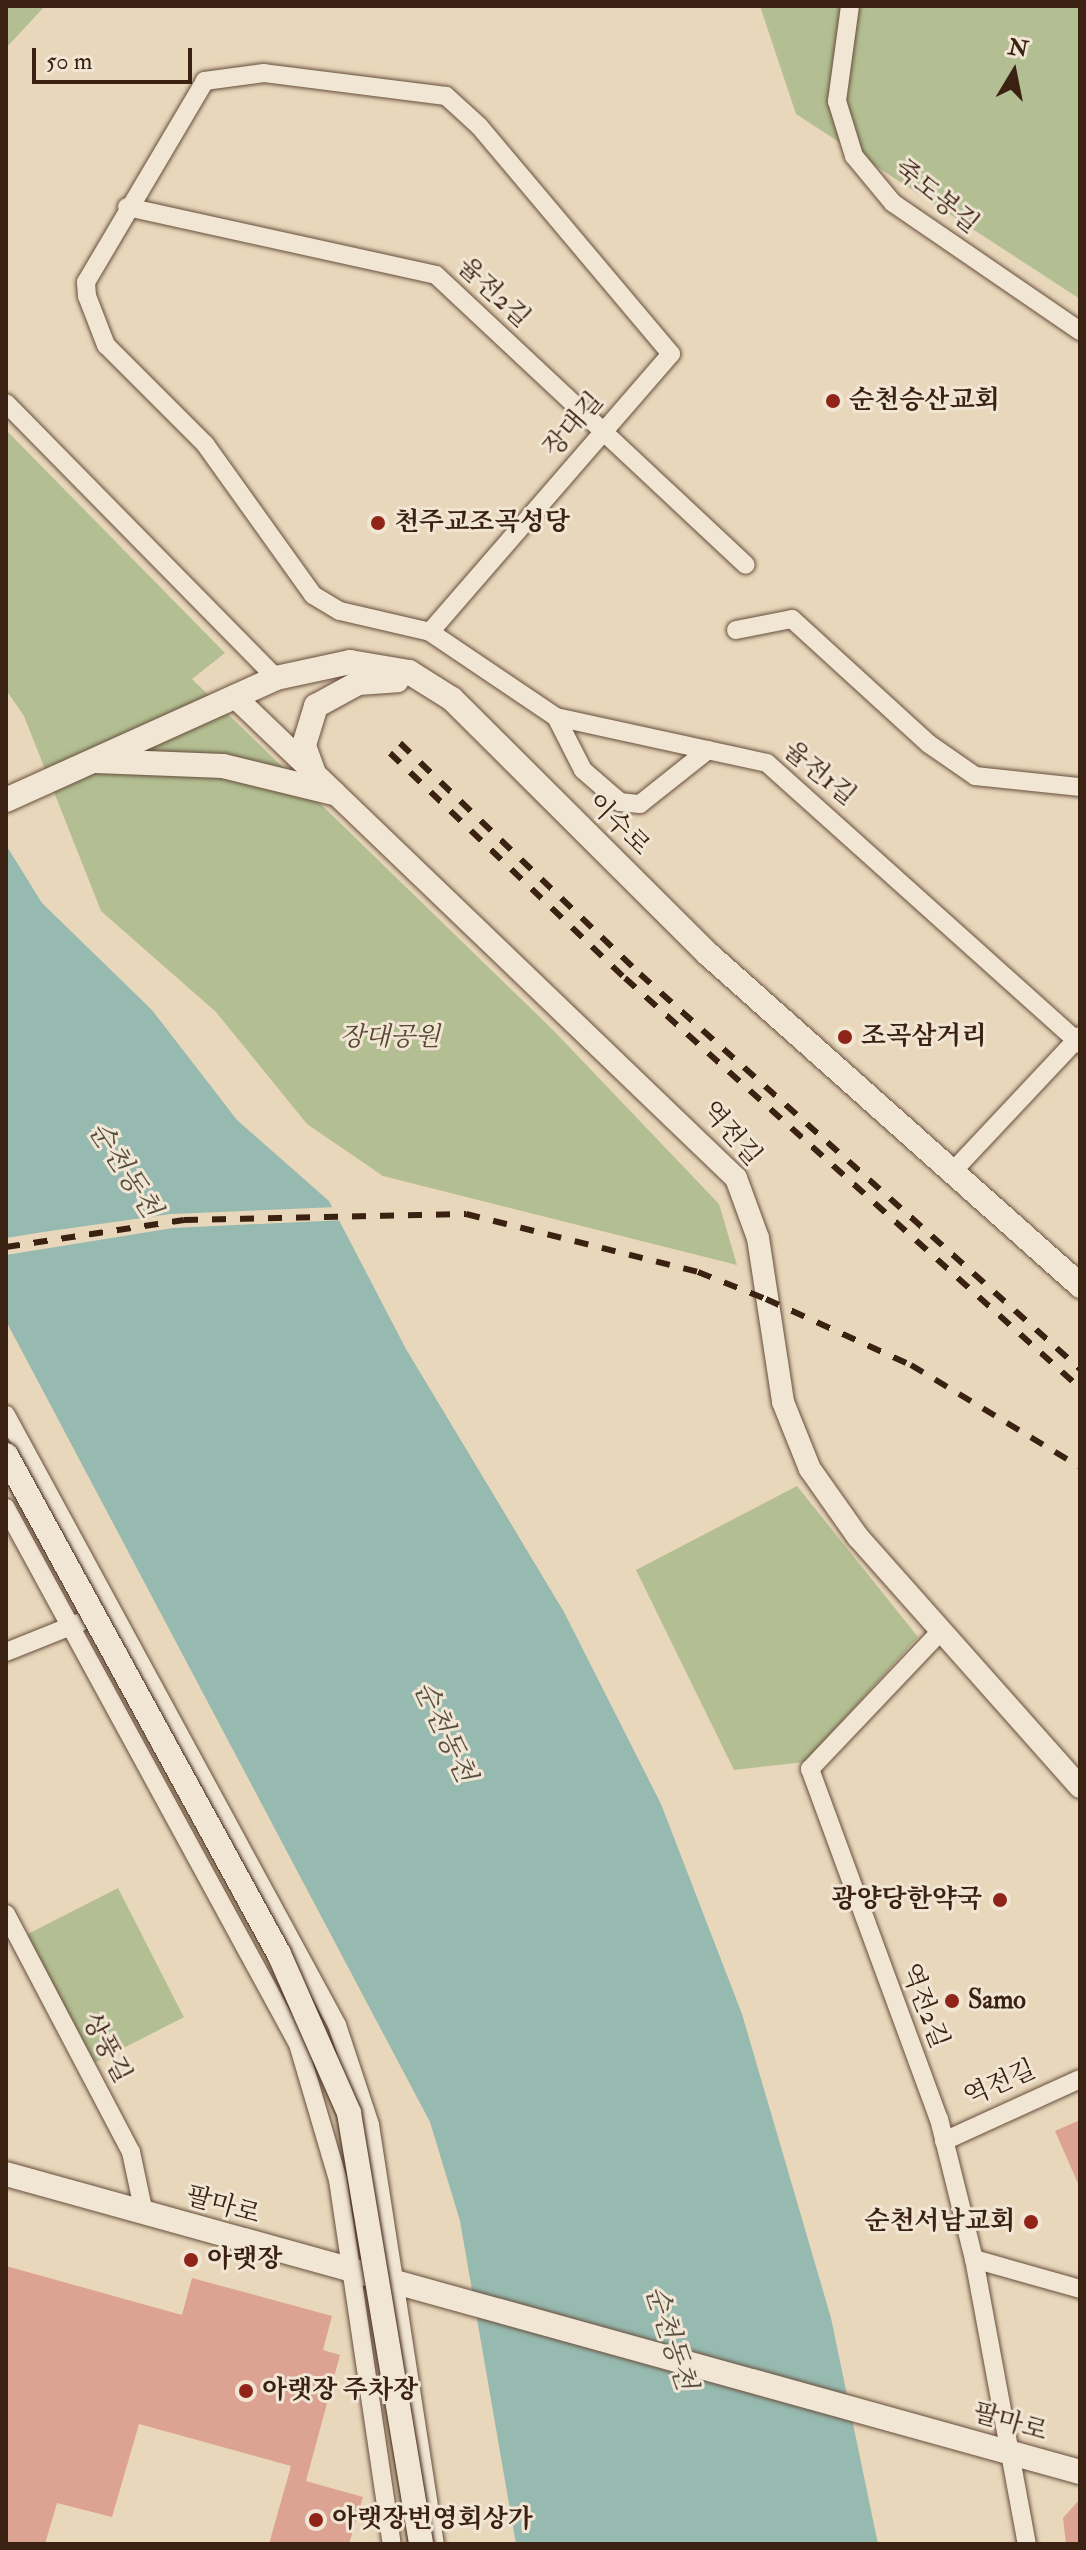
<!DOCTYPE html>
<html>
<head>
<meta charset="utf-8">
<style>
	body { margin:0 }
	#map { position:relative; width:1086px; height:2550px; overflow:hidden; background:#e9d7bb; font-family:"IM FELL Double Pica","Noto Serif KR",serif }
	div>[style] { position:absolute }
	.green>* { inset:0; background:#b3bf92; transform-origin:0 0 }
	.water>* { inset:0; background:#97bab0 }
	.pier>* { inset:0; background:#e9d7bb }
	.building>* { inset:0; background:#dda392 }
	.roads { filter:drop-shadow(0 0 2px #664e3c) drop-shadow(0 0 2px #664e3c) }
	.minor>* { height:18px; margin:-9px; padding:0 9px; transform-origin:9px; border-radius:9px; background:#f1e5d3 }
	.tertiary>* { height:22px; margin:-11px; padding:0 11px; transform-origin:11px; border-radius:11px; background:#f1e5d3 }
	.secondary>* { height:24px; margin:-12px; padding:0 12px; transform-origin:12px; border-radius:12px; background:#f1e5d3 }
	.rail>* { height:6px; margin-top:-3px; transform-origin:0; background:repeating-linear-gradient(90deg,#3a2111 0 14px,transparent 0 28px) }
	.bridges { filter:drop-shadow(0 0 2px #3a2111) drop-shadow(0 0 2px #3a2111) }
	.secondary-bridge>* { height:24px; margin:-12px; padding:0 12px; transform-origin:12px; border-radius:12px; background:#f1e5d3 }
	.dots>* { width:22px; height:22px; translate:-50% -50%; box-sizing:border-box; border:4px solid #f1e5d3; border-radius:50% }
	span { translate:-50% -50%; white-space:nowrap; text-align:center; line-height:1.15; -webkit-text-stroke:6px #f1e5d3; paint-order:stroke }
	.street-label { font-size:26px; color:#3a2111 }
	.poi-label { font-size:26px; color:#3a2111; font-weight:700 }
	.left { translate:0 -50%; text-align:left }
	.right { translate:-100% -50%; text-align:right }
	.park-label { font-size:26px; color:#584831; font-style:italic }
	.water-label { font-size:28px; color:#564f41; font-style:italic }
	.frame { position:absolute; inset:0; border:8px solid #3a2111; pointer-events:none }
	.north { position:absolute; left:974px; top:32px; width:80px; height:80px; -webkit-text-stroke:6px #f1e5d3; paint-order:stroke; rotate:10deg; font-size:22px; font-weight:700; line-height:32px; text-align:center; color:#3a2111 }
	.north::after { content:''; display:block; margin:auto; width:28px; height:36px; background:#3a2111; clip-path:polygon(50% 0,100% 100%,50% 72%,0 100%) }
	.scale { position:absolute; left:32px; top:48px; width:160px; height:36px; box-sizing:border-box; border:4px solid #3a2111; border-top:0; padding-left:10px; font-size:24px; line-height:28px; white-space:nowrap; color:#3a2111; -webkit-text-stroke:6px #f1e5d3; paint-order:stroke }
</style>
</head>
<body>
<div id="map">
	<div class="green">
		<i style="clip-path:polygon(6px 6px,45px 6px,6px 48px)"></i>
		<i style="clip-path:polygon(760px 6px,1080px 6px,1080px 299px,796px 114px)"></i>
		<i style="clip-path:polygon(6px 430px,225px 653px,192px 679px,553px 1030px,719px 1204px,737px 1265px,383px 1176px,307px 1124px,216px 1012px,101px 911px,24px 716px,6px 690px)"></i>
		<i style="clip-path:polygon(797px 1486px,918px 1637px,805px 1762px,734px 1770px,636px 1570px)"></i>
		<i style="left:118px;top:1888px;width:145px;height:104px;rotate:63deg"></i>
	</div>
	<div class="water">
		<i style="clip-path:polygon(6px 845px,42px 903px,152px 1010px,237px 1120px,329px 1201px,406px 1349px,564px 1612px,661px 1804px,742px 2014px,831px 2318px,878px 2544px,516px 2544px,460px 2221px,430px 2122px,6px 1321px)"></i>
	</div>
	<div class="pier">
		<i style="clip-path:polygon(337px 1207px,344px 1220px,173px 1228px,6px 1255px,6px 1238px,43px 1232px,171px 1214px)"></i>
	</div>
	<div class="building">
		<i style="clip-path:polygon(1080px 2120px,1080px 2188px,1055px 2131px)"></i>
		<i style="clip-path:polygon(6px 2266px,182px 2315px,192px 2278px,332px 2316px,323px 2350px,340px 2355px,306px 2481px,363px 2497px,349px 2544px,269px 2544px,291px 2466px,139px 2424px,112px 2517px,57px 2503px,45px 2544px,6px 2544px)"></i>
		<i style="clip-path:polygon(1080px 2499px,1080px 2544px,1066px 2544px,1063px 2518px)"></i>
	</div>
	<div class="roads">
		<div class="minor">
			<i style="left:850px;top:6px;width:96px;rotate:97.8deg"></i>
			<i style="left:837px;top:101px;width:58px;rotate:72.8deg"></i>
			<i style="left:854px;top:156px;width:61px;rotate:50.3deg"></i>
			<i style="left:893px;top:203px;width:227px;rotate:34.4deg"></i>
			<i style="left:127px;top:207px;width:316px;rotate:12.4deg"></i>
			<i style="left:436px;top:275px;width:424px;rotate:43.1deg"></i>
			<i style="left:6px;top:403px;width:385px;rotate:45.5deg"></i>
			<i style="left:736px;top:630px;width:57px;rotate:-11.1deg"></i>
			<i style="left:792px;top:619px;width:185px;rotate:42.4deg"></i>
			<i style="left:929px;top:744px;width:56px;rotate:34.8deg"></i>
			<i style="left:975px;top:776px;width:106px;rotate:6deg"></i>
			<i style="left:430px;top:632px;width:368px;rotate:-49.1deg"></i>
			<i style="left:671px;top:354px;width:298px;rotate:-130.1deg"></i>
			<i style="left:479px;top:126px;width:45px;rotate:-137.7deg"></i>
			<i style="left:446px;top:96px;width:183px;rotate:-172.8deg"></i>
			<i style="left:264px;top:73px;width:60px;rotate:172.3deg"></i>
			<i style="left:205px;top:81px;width:234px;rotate:120.6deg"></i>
			<i style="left:86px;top:282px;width:14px;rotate:86deg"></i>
			<i style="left:87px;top:296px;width:53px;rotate:68.8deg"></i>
			<i style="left:106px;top:345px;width:140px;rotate:45deg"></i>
			<i style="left:205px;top:444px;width:186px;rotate:54.4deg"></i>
			<i style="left:313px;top:595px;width:31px;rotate:31deg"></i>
			<i style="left:340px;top:611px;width:92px;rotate:13.1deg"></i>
			<i style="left:430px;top:632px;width:152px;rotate:34deg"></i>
			<i style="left:556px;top:717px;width:216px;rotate:12.3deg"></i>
			<i style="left:767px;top:763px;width:421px;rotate:41.9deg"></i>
			<i style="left:556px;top:717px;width:59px;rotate:63deg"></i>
			<i style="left:583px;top:770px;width:49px;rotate:40.9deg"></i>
			<i style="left:620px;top:802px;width:20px;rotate:6deg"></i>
			<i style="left:640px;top:804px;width:87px;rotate:-38.5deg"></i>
			<i style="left:954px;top:1170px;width:184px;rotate:-46.8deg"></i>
			<i style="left:6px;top:1415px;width:694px;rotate:61.51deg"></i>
			<i style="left:337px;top:2025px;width:105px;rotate:71.7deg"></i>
			<i style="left:370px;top:2125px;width:424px;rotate:81.2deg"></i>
			<i style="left:6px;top:1508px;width:610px;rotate:61.42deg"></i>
			<i style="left:298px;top:2044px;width:142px;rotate:73.6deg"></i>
			<i style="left:338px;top:2180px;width:368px;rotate:81.6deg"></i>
			<i style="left:940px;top:1632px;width:189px;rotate:133.5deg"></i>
			<i style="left:810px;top:1769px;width:373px;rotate:69.8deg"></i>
			<i style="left:939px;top:2119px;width:144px;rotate:76deg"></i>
			<i style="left:974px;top:2259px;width:290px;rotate:79.5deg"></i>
			<i style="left:6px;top:1652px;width:81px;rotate:-21.8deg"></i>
			<i style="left:6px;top:1914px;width:269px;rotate:62.3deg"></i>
			<i style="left:131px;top:2152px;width:62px;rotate:78deg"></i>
			<i style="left:944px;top:2141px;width:149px;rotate:-24.5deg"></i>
			<i style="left:974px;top:2259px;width:110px;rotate:15.8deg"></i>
		</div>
		<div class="tertiary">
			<i style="left:234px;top:696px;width:696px;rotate:43.84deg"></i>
			<i style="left:736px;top:1178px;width:64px;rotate:69.9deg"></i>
			<i style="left:758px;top:1238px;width:166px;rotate:81.3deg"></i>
			<i style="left:783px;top:1402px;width:72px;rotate:68.1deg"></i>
			<i style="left:810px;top:1469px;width:83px;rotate:54.8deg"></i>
			<i style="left:858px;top:1537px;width:334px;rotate:48.4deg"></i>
		</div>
		<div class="secondary">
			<i style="left:96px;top:761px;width:127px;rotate:2.3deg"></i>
			<i style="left:223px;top:766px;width:114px;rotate:13.7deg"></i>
			<i style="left:315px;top:776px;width:33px;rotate:-110deg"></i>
			<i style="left:304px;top:745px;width:41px;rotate:-72.9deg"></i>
			<i style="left:316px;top:706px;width:48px;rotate:-28.7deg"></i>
			<i style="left:358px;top:683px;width:39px;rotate:-4deg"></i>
			<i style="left:6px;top:800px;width:296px;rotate:-24.3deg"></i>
			<i style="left:276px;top:678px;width:76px;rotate:-12.2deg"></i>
			<i style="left:350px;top:662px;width:60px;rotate:9.6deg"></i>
			<i style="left:409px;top:672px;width:51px;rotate:32.1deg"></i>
			<i style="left:452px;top:699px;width:361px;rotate:44.9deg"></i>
			<i style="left:708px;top:954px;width:499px;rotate:41.7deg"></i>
			<i style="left:6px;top:2174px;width:1115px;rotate:15.51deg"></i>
		</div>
	</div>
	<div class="rail">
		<i style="left:400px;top:743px;width:333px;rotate:43.9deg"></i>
		<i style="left:640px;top:974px;width:591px;rotate:41.92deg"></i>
		<i style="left:390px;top:753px;width:325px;rotate:43.8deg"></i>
		<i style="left:625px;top:978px;width:612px;rotate:42.02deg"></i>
		<i style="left:6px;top:1247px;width:180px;rotate:-8.6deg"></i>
		<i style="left:184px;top:1220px;width:282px;rotate:-1.2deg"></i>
		<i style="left:466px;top:1214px;width:239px;rotate:14deg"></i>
		<i style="left:698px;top:1272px;width:73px;rotate:21.7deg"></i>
		<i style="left:766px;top:1299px;width:159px;rotate:24.5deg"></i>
		<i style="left:911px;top:1365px;width:197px;rotate:31.1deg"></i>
	</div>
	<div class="bridges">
		<div class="secondary-bridge">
			<i style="left:6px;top:1455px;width:569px;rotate:61.32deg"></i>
			<i style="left:279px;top:1954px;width:174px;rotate:66.2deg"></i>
			<i style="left:349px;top:2113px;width:437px;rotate:80.5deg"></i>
		</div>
	</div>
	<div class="dots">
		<i style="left:833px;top:401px;background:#8f2418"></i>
		<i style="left:378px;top:523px;background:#8f2418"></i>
		<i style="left:845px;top:1037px;background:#8f2418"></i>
		<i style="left:1000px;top:1900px;background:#8f2418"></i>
		<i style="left:952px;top:2001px;background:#8f2418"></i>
		<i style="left:1031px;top:2222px;background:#8f2418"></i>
		<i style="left:191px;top:2260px;background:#8f2418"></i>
		<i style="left:246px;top:2391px;background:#8f2418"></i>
		<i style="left:316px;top:2520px;background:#8f2418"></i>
	</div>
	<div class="street-label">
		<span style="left:936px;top:197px;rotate:39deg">죽도봉길</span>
		<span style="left:493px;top:293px;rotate:43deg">율전2길</span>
		<span style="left:574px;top:425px;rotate:-49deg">장대길</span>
		<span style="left:819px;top:774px;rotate:39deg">율전1길</span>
		<span style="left:618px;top:825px;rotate:45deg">이수로</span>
		<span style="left:731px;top:1134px;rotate:49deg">역전길</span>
		<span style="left:924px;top:2006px;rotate:69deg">역전2길</span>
		<span style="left:106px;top:2048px;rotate:62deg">상풍길</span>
		<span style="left:1000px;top:2084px;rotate:-24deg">역전길</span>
		<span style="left:223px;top:2206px;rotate:16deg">팔마로</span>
		<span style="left:1010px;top:2423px;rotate:16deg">팔마로</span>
	</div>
	<div class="poi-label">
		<span class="left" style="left:849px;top:401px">순천승산교회</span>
		<span class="left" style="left:394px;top:523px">천주교조곡성당</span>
		<span class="left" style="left:861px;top:1037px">조곡삼거리</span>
		<span class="right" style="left:982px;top:1900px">광양당한약국</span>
		<span class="left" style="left:968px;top:2001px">Samo</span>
		<span class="right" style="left:1015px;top:2222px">순천서남교회</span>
		<span class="left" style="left:207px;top:2260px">아랫장</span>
		<span class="left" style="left:262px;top:2391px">아랫장 주차장</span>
		<span class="left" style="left:332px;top:2520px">아랫장번영회상가</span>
	</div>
	<div class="park-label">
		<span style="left:390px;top:1038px">장대공원</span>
	</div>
	<div class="water-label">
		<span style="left:124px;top:1170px;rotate:57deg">순천동천</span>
		<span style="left:444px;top:1732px;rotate:65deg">순천동천</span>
		<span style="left:670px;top:2338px;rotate:72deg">순천동천</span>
	</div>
	<div class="frame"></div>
	<div class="north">N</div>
	<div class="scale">50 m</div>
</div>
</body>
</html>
